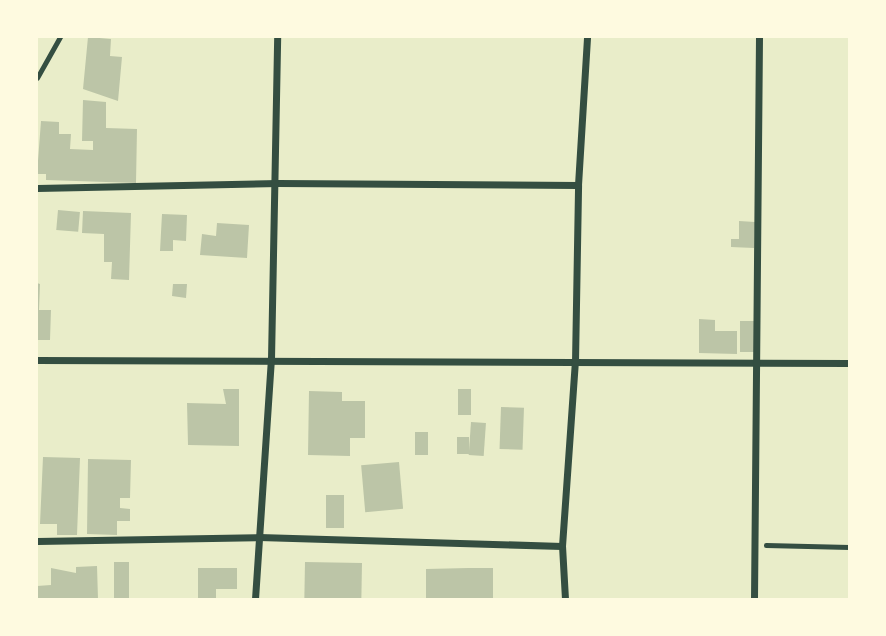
<!DOCTYPE html>
<html>
<head>
<meta charset="utf-8">
<style>
	body { margin:0 }
	#map { position:relative; width:886px; height:636px; overflow:hidden; background:#e9edc9; font-family:Quicksand,sans-serif }
	div>[style] { position:absolute }
	.building>* { inset:0; background:#bcc5a7; transform-origin:0 0 }
	.path>* { height:4.5px; margin:-2.25px; padding:0 2.25px; transform-origin:2.25px; border-radius:2.25px; background:#344e41 }
	.minor>* { height:7px; margin:-3.5px; padding:0 3.5px; transform-origin:3.5px; border-radius:3.5px; background:#344e41 }
	span { translate:-50% -50%; white-space:nowrap; text-align:center; line-height:1.15; -webkit-text-stroke:7px #fefae0; paint-order:stroke }
	.frame { position:absolute; inset:0; border:38px solid #fefae0; pointer-events:none }
</style>
</head>
<body>
<div id="map">
	<div class="building">
		<i style="clip-path:polygon(88px 37px,111px 39px,110px 56px,122px 57px,118px 101px,83px 89px)"></i>
		<i style="clip-path:polygon(83px 100px,106px 102px,106px 128px,137px 129px,136px 183px,46px 180px,46px 174px,37px 174px,41px 121px,59px 122px,59px 134px,71px 134px,70px 149px,93px 150px,93px 141px,82px 141px)"></i>
		<i style="left:58px;top:210px;width:22px;height:20px;rotate:5deg"></i>
		<i style="clip-path:polygon(83px 211px,131px 213px,129px 280px,111px 279px,112px 262px,104px 262px,104px 234px,82px 233px)"></i>
		<i style="clip-path:polygon(162px 214px,187px 215px,186px 241px,173px 240px,173px 251px,160px 251px)"></i>
		<i style="clip-path:polygon(739px 221px,755px 222px,754px 248px,731px 247px,731px 239px,739px 239px)"></i>
		<i style="clip-path:polygon(217px 223px,249px 225px,247px 258px,200px 255px,202px 234px,216px 236px)"></i>
		<i style="clip-path:polygon(37px 283px,40px 284px,39px 310px,51px 310px,50px 340px,37px 340px)"></i>
		<i style="clip-path:polygon(173px 284px,187px 284px,186px 298px,172px 296px)"></i>
		<i style="clip-path:polygon(699px 319px,715px 320px,715px 331px,737px 331px,737px 354px,699px 353px)"></i>
		<i style="left:740px;top:321px;width:15px;height:31px"></i>
		<i style="clip-path:polygon(223px 389px,239px 389px,239px 446px,188px 445px,187px 403px,226px 404px)"></i>
		<i style="left:458px;top:389px;width:13px;height:26px"></i>
		<i style="clip-path:polygon(309px 391px,342px 392px,342px 401px,365px 401px,365px 438px,350px 438px,350px 456px,308px 455px)"></i>
		<i style="left:501px;top:407px;width:23px;height:42px;rotate:2deg"></i>
		<i style="left:471px;top:422px;width:15px;height:33px;rotate:4deg"></i>
		<i style="left:415px;top:432px;width:13px;height:23px"></i>
		<i style="left:457px;top:437px;width:12px;height:17px"></i>
		<i style="clip-path:polygon(43px 457px,80px 458px,77px 535px,57px 535px,57px 524px,40px 524px)"></i>
		<i style="clip-path:polygon(88px 459px,131px 460px,130px 498px,120px 498px,120px 508px,130px 509px,130px 521px,117px 521px,117px 535px,87px 534px)"></i>
		<i style="left:399px;top:462px;width:47px;height:38px;rotate:85deg"></i>
		<i style="left:326px;top:495px;width:18px;height:33px"></i>
		<i style="left:114px;top:562px;width:15px;height:37px"></i>
		<i style="left:305px;top:562px;width:57px;height:37px;rotate:1deg"></i>
		<i style="clip-path:polygon(97px 566px,98px 599px,37px 599px,37px 586px,51px 585px,51px 568px,76px 573px,76px 567px)"></i>
		<i style="clip-path:polygon(198px 568px,237px 568px,237px 589px,216px 589px,216px 599px,198px 599px)"></i>
		<i style="clip-path:polygon(468px 568px,493px 568px,493px 599px,426px 599px,426px 569px)"></i>
	</div>
	<div class="path">
		<i style="left:37px;top:78px;width:47px;rotate:-60.7deg"></i>
		<i style="left:766px;top:545px;width:83px;rotate:1.4deg"></i>
	</div>
	<div class="minor">
		<i style="left:37px;top:188px;width:241px;rotate:-1.2deg"></i>
		<i style="left:278px;top:183px;width:300px;rotate:0.4deg"></i>
		<i style="left:37px;top:360px;width:812px;rotate:0.21deg"></i>
		<i style="left:37px;top:541px;width:222px;rotate:-1deg"></i>
		<i style="left:259px;top:537px;width:303px;rotate:1.7deg"></i>
		<i style="left:255px;top:599px;width:241px;rotate:-86.2deg"></i>
		<i style="left:271px;top:359px;width:322px;rotate:-88.9deg"></i>
		<i style="left:565px;top:599px;width:53px;rotate:-93.2deg"></i>
		<i style="left:562px;top:546px;width:184px;rotate:-86deg"></i>
		<i style="left:575px;top:362px;width:177px;rotate:-89deg"></i>
		<i style="left:578px;top:185px;width:148px;rotate:-86.5deg"></i>
		<i style="left:754px;top:599px;width:562px;rotate:-89.49deg"></i>
	</div>
	<div class="frame"></div>
</div>
</body>
</html>
